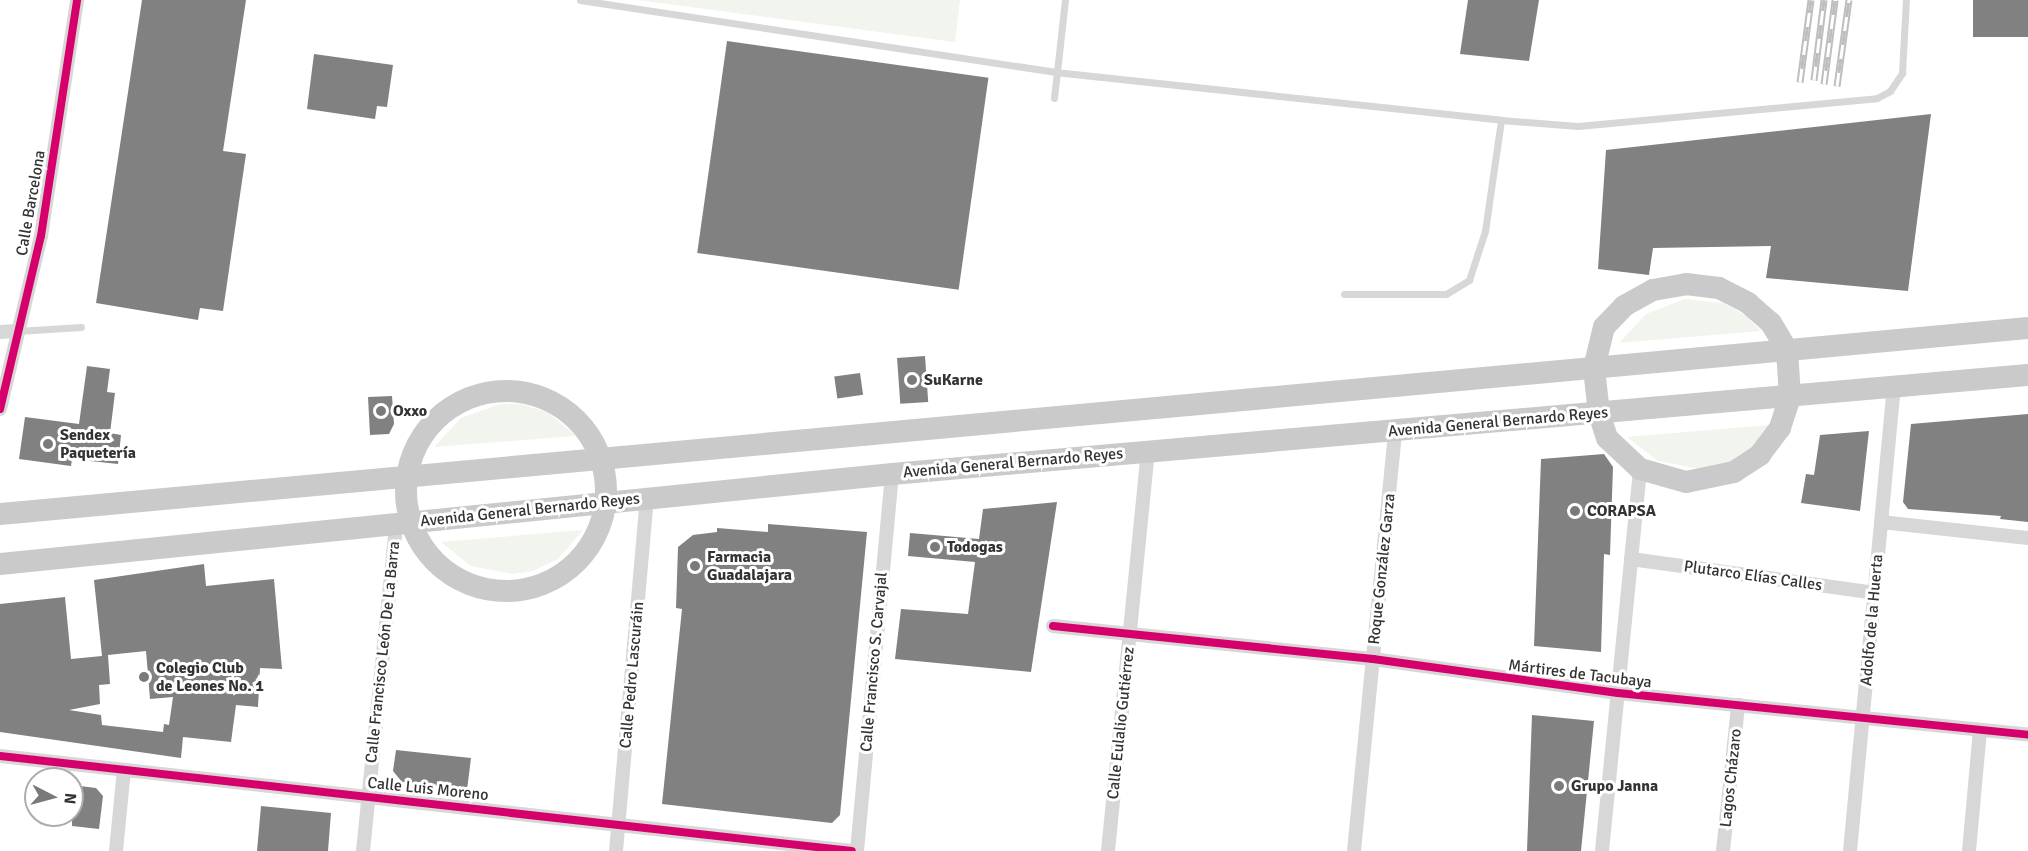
<!DOCTYPE html>
<html>
<head>
<meta charset="utf-8">
<style>
	body { margin:0 }
	#map { position:relative; width:2028px; height:851px; overflow:hidden; background:#fff; font-family:Signika,sans-serif }
	div>[style] { position:absolute }
	.green>* { inset:0; background:#f1f5ed }
	.building>* { inset:0; background:#818181; transform-origin:0 0 }
	.service>* { height:7px; margin:-3.5px; padding:0 3.5px; transform-origin:3.5px; border-radius:3.5px; background:#d7d7d7 }
	.minor>* { height:14px; margin:-7px; padding:0 7px; transform-origin:7px; border-radius:7px; background:#d7d7d7 }
	.primary>* { height:22px; margin:-11px; padding:0 11px; transform-origin:11px; border-radius:11px; background:#cacaca }
	.primary>.ring { margin:-11px; padding:0; box-sizing:content-box; background:none; border:22px solid #cacaca; border-radius:50% }
	.rail>* { height:7px; margin-top:-3.5px; transform-origin:0; background:repeating-linear-gradient(90deg,#fff 0 14px,#bebebe 0 28px); box-sizing:border-box; border-block:2px solid #bebebe }
	.cycleway>* { height:8px; margin:-4px; padding:0 4px; transform-origin:4px; border-radius:4px; background:#d6006c }
	.dots>* { width:16px; height:16px; translate:-50% -50%; box-sizing:border-box; border:3px solid #fff; border-radius:50% }
	span { translate:-50% -50%; white-space:nowrap; text-align:center; line-height:1.15; -webkit-text-stroke:6px #fff; paint-order:stroke }
	.street-label { font-size:16px; color:#333 }
	.poi-label { font-size:16px; color:#333; font-weight:700 }
	.left { translate:0 -50%; text-align:left }
	.north { position:absolute; left:24px; top:767px; width:60px; height:60px; box-sizing:border-box; background:#fff; border:2px solid #adadad; border-radius:50%; rotate:96deg; font-size:16px; font-weight:700; line-height:24px; text-align:center; color:#333 }
	.north::after { content:''; display:block; margin:auto; width:21px; height:27px; background:#7a7a7a; clip-path:polygon(50% 0,100% 100%,50% 72%,0 100%) }
</style>
</head>
<body>
<div id="map">
	<div class="green">
		<i style="clip-path:polygon(637px 0,960px 0,955px 42px)"></i>
		<i style="clip-path:polygon(1685px 299px,1723px 303px,1746px 316px,1761px 331px,1619px 343px,1646px 314px)"></i>
		<i style="clip-path:polygon(500px 404px,521px 404px,547px 412px,576px 436px,434px 447px,461px 418px)"></i>
		<i style="clip-path:polygon(1770px 425px,1751px 449px,1728px 463px,1700px 469px,1658px 461px,1627px 437px)"></i>
		<i style="clip-path:polygon(583px 530px,558px 559px,533px 571px,513px 574px,471px 566px,441px 542px)"></i>
	</div>
	<div class="building">
		<i style="clip-path:polygon(142px 0,246px 0,223px 151px,246px 154px,223px 311px,200px 308px,198px 320px,96px 303px)"></i>
		<i style="clip-path:polygon(1468px 0,1539px 0,1529px 61px,1460px 54px)"></i>
		<i style="left:1973px;top:0;width:55px;height:37px"></i>
		<i style="left:727px;top:41px;width:264px;height:214px;rotate:8deg"></i>
		<i style="clip-path:polygon(314px 54px,393px 65px,387px 107px,377px 106px,375px 119px,307px 109px)"></i>
		<i style="clip-path:polygon(1931px 114px,1908px 291px,1766px 278px,1771px 246px,1653px 248px,1649px 275px,1598px 269px,1606px 150px)"></i>
		<i style="left:925px;top:356px;width:46px;height:28px;rotate:86deg"></i>
		<i style="clip-path:polygon(87px 366px,110px 369px,107px 392px,115px 393px,110px 433px,121px 435px,118px 464px,72px 459px,71px 466px,19px 459px,25px 417px,79px 424px)"></i>
		<i style="left:860px;top:373px;width:22px;height:26px;rotate:82deg"></i>
		<i style="clip-path:polygon(392px 396px,394px 424px,389px 434px,370px 435px,368px 397px)"></i>
		<i style="clip-path:polygon(2028px 414px,2028px 522px,2000px 519px,2001px 516px,1908px 509px,1903px 502px,1911px 424px)"></i>
		<i style="clip-path:polygon(1869px 431px,1860px 511px,1801px 503px,1806px 474px,1814px 475px,1820px 435px)"></i>
		<i style="clip-path:polygon(1604px 454px,1613px 467px,1610px 555px,1604px 554px,1601px 652px,1534px 646px,1541px 459px)"></i>
		<i style="clip-path:polygon(1057px 502px,1031px 672px,895px 659px,901px 609px,968px 614px,975px 562px,908px 556px,910px 533px,979px 539px,983px 509px)"></i>
		<i style="clip-path:polygon(768px 524px,867px 532px,840px 815px,832px 823px,662px 804px,682px 609px,676px 608px,678px 547px,693px 535px,717px 532px,717px 528px,768px 532px)"></i>
		<i style="clip-path:polygon(evenodd,204px 564px,206px 586px,274px 579px,282px 669px,260px 668px,258px 707px,236px 705px,231px 742px,183px 737px,181px 758px,0 732px,0 604px,65px 597px,71px 659px,102px 656px,94px 580px,204px 564px,146px 651px,150px 699px,173px 697px,169px 725px,164px 724px,163px 732px,102px 725px,101px 715px,69px 710px,100px 704px,99px 685px,110px 684px,108px 655px,146px 651px)"></i>
		<i style="clip-path:polygon(1532px 715px,1594px 721px,1581px 851px,1527px 851px)"></i>
		<i style="clip-path:polygon(396px 750px,471px 758px,467px 790px,402px 782px,393px 771px)"></i>
		<i style="clip-path:polygon(72px 785px,96px 788px,103px 796px,99px 829px,72px 826px)"></i>
		<i style="clip-path:polygon(261px 806px,331px 813px,328px 851px,257px 851px)"></i>
	</div>
	<div class="service">
		<i style="left:580px;top:0;width:480px;rotate:8.6deg"></i>
		<i style="left:1055px;top:72px;width:449px;rotate:6.1deg"></i>
		<i style="left:1054px;top:98px;width:99px;rotate:-83.6deg"></i>
		<i style="left:1344px;top:294px;width:102px"></i>
		<i style="left:1446px;top:294px;width:27px;rotate:-31deg"></i>
		<i style="left:1469px;top:280px;width:52px;rotate:-71.9deg"></i>
		<i style="left:1485px;top:231px;width:112px;rotate:-81.8deg"></i>
		<i style="left:1501px;top:120px;width:77px;rotate:4.5deg"></i>
		<i style="left:1578px;top:126px;width:300px;rotate:-5.3deg"></i>
		<i style="left:1877px;top:98px;width:15px;rotate:-28deg"></i>
		<i style="left:1890px;top:91px;width:22px;rotate:-56deg"></i>
		<i style="left:1902px;top:73px;width:73px;rotate:-86.9deg"></i>
		<i style="left:17px;top:331px;width:64px;rotate:-3.6deg"></i>
	</div>
	<div class="minor">
		<i style="left:0;top:332px;width:15px;rotate:-4deg"></i>
		<i style="left:0;top:409px;width:178px;rotate:-76.7deg"></i>
		<i style="left:41px;top:236px;width:239px;rotate:-81.3deg"></i>
		<i style="left:1881px;top:522px;width:148px;rotate:6.2deg"></i>
		<i style="left:1631px;top:559px;width:246px;rotate:7.9deg"></i>
		<i style="left:1053px;top:626px;width:322px;rotate:5.9deg"></i>
		<i style="left:1373px;top:659px;width:247px;rotate:7.9deg"></i>
		<i style="left:1618px;top:693px;width:412px;rotate:5.8deg"></i>
		<i style="left:0;top:756px;width:857px;rotate:6.36deg"></i>
		<i style="left:116px;top:851px;width:81px;rotate:-84.4deg"></i>
		<i style="left:363px;top:851px;width:329px;rotate:-84.2deg"></i>
		<i style="left:616px;top:851px;width:353px;rotate:-85deg"></i>
		<i style="left:857px;top:851px;width:379px;rotate:-84.7deg"></i>
		<i style="left:1108px;top:851px;width:402px;rotate:-84.3deg"></i>
		<i style="left:1354px;top:851px;width:422px;rotate:-84.4deg"></i>
		<i style="left:1602px;top:851px;width:384px;rotate:-84.3deg"></i>
		<i style="left:1723px;top:851px;width:147px;rotate:-84.1deg"></i>
		<i style="left:1850px;top:851px;width:464px;rotate:-84.6deg"></i>
		<i style="left:1969px;top:851px;width:121px;rotate:-84.8deg"></i>
	</div>
	<div class="primary">
		<i style="left:1686px;top:284px;width:33px;rotate:7deg"></i>
		<i style="left:1719px;top:288px;width:33px;rotate:27deg"></i>
		<i style="left:1748px;top:303px;width:30px;rotate:41deg"></i>
		<i style="left:1771px;top:323px;width:31px;rotate:59deg"></i>
		<i style="left:1787px;top:350px;width:47px;rotate:86.3deg"></i>
		<i style="left:1790px;top:397px;width:33px;rotate:108deg"></i>
		<i style="left:1780px;top:428px;width:34px;rotate:127deg"></i>
		<i style="left:1760px;top:455px;width:31px;rotate:147deg"></i>
		<i style="left:1734px;top:472px;width:49px;rotate:168.2deg"></i>
		<i style="left:1686px;top:482px;width:48px;rotate:-164.2deg"></i>
		<i style="left:1640px;top:469px;width:45px;rotate:-136.8deg"></i>
		<i style="left:1607px;top:438px;width:25px;rotate:-108deg"></i>
		<i style="left:1599px;top:414px;width:46px;rotate:-96.2deg"></i>
		<i style="left:1594px;top:368px;width:42px;rotate:-76.3deg"></i>
		<i style="left:1604px;top:327px;width:29px;rotate:-46deg"></i>
		<i style="left:1624px;top:306px;width:33px;rotate:-29deg"></i>
		<i style="left:1653px;top:290px;width:34px;rotate:-10deg"></i>
		<i class="ring" style="left:406px;top:391px;width:178px;height:178px"></i>
		<i style="left:0;top:514px;width:2037px;rotate:-5.24deg"></i>
		<i style="left:0;top:564px;width:897px;rotate:-5.76deg"></i>
		<i style="left:892px;top:474px;width:1140px;rotate:-4.98deg"></i>
	</div>
	<div class="rail">
		<i style="left:1814px;top:80px;width:81px;rotate:-82.9deg"></i>
		<i style="left:1800px;top:82px;width:83px;rotate:-82.4deg"></i>
		<i style="left:1824px;top:84px;width:85px;rotate:-82.5deg"></i>
		<i style="left:1837px;top:86px;width:87px;rotate:-82.1deg"></i>
	</div>
	<div class="cycleway">
		<i style="left:0;top:409px;width:178px;rotate:-76.7deg"></i>
		<i style="left:41px;top:236px;width:239px;rotate:-81.3deg"></i>
		<i style="left:1053px;top:626px;width:322px;rotate:5.9deg"></i>
		<i style="left:1373px;top:659px;width:247px;rotate:7.9deg"></i>
		<i style="left:1618px;top:693px;width:412px;rotate:5.8deg"></i>
		<i style="left:0;top:756px;width:857px;rotate:6.36deg"></i>
	</div>
	<div class="dots">
		<i style="left:912px;top:380px;background:#7a7a7a"></i>
		<i style="left:381px;top:411px;background:#7a7a7a"></i>
		<i style="left:48px;top:444px;background:#7a7a7a"></i>
		<i style="left:1575px;top:511px;background:#7a7a7a"></i>
		<i style="left:935px;top:547px;background:#7a7a7a"></i>
		<i style="left:695px;top:566px;background:#7a7a7a"></i>
		<i style="left:144px;top:677px;background:#7a7a7a"></i>
		<i style="left:1559px;top:786px;background:#7a7a7a"></i>
	</div>
	<div class="street-label">
		<span style="left:31px;top:203px;rotate:-80deg">Calle Barcelona</span>
		<span style="left:1498px;top:422px;rotate:-5deg">Avenida General Bernardo Reyes</span>
		<span style="left:1013px;top:463px;rotate:-5deg">Avenida General Bernardo Reyes</span>
		<span style="left:530px;top:510px;rotate:-6deg">Avenida General Bernardo Reyes</span>
		<span style="left:1382px;top:569px;rotate:-84deg">Roque González Garza</span>
		<span style="left:1753px;top:576px;rotate:8deg">Plutarco Elías Calles</span>
		<span style="left:1872px;top:620px;rotate:-85deg">Adolfo de la Huerta</span>
		<span style="left:383px;top:652px;rotate:-84deg">Calle Francisco León De La Barra</span>
		<span style="left:874px;top:662px;rotate:-85deg">Calle Francisco S. Carvajal</span>
		<span style="left:1580px;top:674px;rotate:7deg">Mártires de Tacubaya</span>
		<span style="left:632px;top:675px;rotate:-85deg">Calle Pedro Lascuráin</span>
		<span style="left:1121px;top:723px;rotate:-84deg">Calle Eulalio Gutiérrez</span>
		<span style="left:1731px;top:778px;rotate:-84deg">Lagos Cházaro</span>
		<span style="left:428px;top:789px;rotate:6deg">Calle Luis Moreno</span>
	</div>
	<div class="poi-label">
		<span class="left" style="left:924px;top:380px">SuKarne</span>
		<span class="left" style="left:393px;top:411px">Oxxo</span>
		<span class="left" style="left:60px;top:444px">Sendex<br>Paquetería</span>
		<span class="left" style="left:1587px;top:511px">CORAPSA</span>
		<span class="left" style="left:947px;top:547px">Todogas</span>
		<span class="left" style="left:707px;top:566px">Farmacia<br>Guadalajara</span>
		<span class="left" style="left:156px;top:677px">Colegio Club<br>de Leones No. 1</span>
		<span class="left" style="left:1571px;top:786px">Grupo Janna</span>
	</div>
	<div class="north">N</div>
</div>
</body>
</html>
